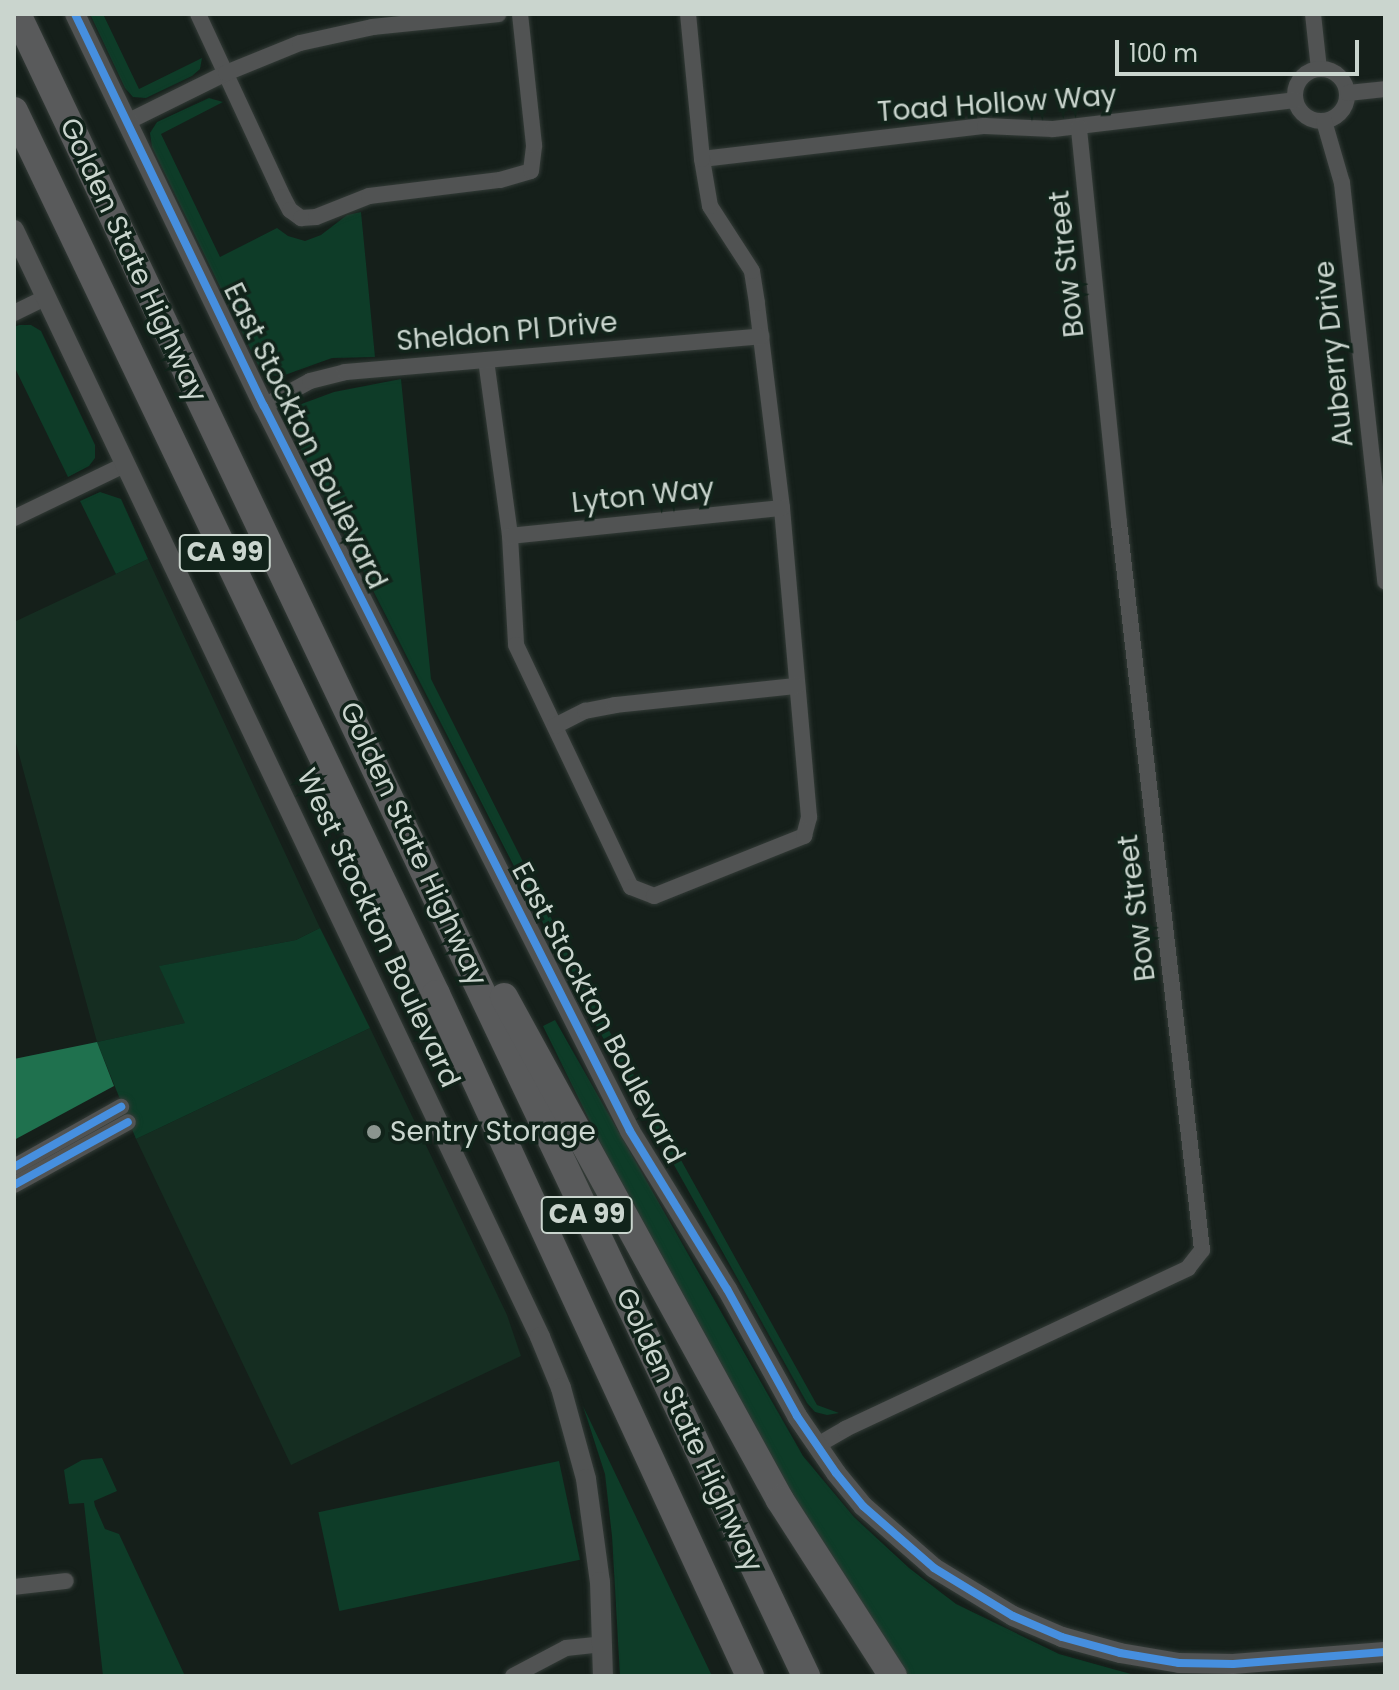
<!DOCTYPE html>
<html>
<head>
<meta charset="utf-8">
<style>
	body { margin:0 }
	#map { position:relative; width:1399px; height:1690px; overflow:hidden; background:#151f1a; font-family:Poppins,sans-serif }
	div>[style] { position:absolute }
	.built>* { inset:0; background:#152d21 }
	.green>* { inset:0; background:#0e3c28; transform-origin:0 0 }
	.water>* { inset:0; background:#1f714e }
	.roads { filter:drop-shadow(0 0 2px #333b37) drop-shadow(0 0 2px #333b37) }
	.minor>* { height:16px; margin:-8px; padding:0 8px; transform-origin:8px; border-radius:8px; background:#515353 }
	.minor>.ring { margin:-8px; padding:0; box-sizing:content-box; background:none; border:16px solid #515353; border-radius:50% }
	.tertiary>* { height:20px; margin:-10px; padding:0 10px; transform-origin:10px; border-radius:10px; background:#515353 }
	.motorway>* { height:28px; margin:-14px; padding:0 14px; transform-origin:14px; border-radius:14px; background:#595a5b }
	.cycleway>* { height:8px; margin:-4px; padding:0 4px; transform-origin:4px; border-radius:4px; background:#468fdf }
	.dots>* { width:22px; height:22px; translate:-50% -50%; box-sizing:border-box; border:4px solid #11231a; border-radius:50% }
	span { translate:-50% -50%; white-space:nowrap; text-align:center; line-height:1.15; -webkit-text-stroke:7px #11231a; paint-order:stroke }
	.shield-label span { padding:2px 6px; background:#11231a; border:2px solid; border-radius:6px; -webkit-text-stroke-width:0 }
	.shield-label { font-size:26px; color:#cad5ce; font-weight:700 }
	.street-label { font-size:28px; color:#cad5ce }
	.poi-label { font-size:28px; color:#cad5ce }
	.left { translate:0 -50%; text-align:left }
	.frame { position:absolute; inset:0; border:16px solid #cad5ce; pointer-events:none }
	.scale { position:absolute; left:1115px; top:40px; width:244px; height:36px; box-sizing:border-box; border:4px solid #cad5ce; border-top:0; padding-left:10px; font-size:24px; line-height:28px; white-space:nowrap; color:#cad5ce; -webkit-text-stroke:6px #11231a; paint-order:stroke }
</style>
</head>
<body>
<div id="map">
	<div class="built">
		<i style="clip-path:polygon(148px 559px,320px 928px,296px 940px,160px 966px,186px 1023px,97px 1042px,14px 736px,14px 622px)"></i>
		<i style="clip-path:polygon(370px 1028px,507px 1315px,521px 1356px,291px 1465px,136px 1139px)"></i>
	</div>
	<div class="green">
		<i style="clip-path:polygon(90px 14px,103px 14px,139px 89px,202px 58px,200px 69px,192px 76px,146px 98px,133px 97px,125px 88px)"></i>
		<i style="clip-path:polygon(209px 98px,223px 102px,161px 134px,220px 257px,277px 228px,288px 236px,305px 241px,321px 235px,347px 215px,361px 212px,375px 357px,332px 358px,282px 376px,269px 375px,259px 367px,152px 147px,150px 133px,157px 122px)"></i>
		<i style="clip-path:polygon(19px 325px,31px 325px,41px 331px,95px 445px,95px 458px,89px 466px,68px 477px,14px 366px,14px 327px)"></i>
		<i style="clip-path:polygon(401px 379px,431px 679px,596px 1007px,817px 1405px,839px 1413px,827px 1415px,815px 1412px,807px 1403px,588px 1011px,289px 426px,296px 406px,334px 392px)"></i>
		<i style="clip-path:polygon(100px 492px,121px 499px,148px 559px,116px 574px,80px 501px)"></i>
		<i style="clip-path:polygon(320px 928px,370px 1028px,136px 1139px,97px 1042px,185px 1023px,159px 966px,296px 940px)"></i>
		<i style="clip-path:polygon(555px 1020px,803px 1456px,854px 1517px,909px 1568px,956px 1604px,1059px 1654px,1138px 1676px,905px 1676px,826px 1555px,663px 1270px,543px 1026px)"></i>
		<i style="clip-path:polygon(583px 1406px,712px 1676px,620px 1676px,612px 1536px,605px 1474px)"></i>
		<i style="clip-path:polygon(102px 1458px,117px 1491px,94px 1501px,95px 1506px,105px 1529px,119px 1534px,185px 1676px,103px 1676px,84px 1503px,69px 1504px,64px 1470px,82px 1460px)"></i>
		<i style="left:559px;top:1461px;width:101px;height:246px;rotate:78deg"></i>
	</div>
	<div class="water">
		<i style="clip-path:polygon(97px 1042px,114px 1086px,14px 1140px,14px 1059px)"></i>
	</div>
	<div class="roads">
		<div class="minor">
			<i style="left:198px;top:14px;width:202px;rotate:65.1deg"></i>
			<i style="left:283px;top:197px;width:15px;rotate:62deg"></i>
			<i style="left:290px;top:210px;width:14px;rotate:36deg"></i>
			<i style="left:301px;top:218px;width:15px;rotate:-4deg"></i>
			<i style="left:316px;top:217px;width:57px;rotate:-21.6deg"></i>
			<i style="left:369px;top:196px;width:132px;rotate:-7deg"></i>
			<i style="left:500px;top:180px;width:32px;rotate:-16deg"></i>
			<i style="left:531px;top:171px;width:26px;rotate:-83deg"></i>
			<i style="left:534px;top:145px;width:132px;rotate:-96.1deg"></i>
			<i style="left:1313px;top:14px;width:55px;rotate:83.8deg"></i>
			<i class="ring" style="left:1295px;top:69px;width:36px;height:36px"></i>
			<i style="left:1348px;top:93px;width:37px;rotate:-6deg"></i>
			<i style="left:1324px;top:121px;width:65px;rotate:73.8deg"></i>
			<i style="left:1342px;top:183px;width:401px;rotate:83.8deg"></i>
			<i style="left:127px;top:122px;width:110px;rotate:-26.3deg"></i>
			<i style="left:226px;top:73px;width:80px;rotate:-22.1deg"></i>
			<i style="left:300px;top:43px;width:75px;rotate:-12.4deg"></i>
			<i style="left:373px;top:27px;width:126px;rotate:-5.9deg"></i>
			<i style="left:702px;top:159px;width:285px;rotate:-6.7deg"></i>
			<i style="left:985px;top:126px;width:68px;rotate:2.5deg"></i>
			<i style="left:1053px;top:129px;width:244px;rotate:-6.8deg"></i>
			<i style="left:14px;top:313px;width:37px;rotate:-26deg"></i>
			<i style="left:486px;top:360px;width:178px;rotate:82.2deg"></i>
			<i style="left:510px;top:536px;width:109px;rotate:86.8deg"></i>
			<i style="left:516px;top:645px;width:268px;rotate:64.6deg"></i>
			<i style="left:631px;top:887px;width:25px;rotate:21deg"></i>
			<i style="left:654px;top:896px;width:162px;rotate:-21.8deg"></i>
			<i style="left:804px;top:836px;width:20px;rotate:-75deg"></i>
			<i style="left:809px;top:817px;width:310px;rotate:-95deg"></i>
			<i style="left:782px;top:508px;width:207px;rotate:-97deg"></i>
			<i style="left:757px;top:303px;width:32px;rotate:-99deg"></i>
			<i style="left:752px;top:271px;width:77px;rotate:-122.9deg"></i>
			<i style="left:710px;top:206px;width:48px;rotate:-99.7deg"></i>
			<i style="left:702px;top:159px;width:146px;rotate:-95.5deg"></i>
			<i style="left:264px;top:406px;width:52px;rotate:-28.5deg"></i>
			<i style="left:310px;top:381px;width:36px;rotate:-14deg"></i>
			<i style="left:345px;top:372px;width:418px;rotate:-4.9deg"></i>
			<i style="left:14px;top:518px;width:124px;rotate:-25.7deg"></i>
			<i style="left:510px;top:536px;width:273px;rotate:-5.9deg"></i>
			<i style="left:555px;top:726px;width:34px;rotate:-27deg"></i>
			<i style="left:585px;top:711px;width:31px;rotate:-11deg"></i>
			<i style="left:615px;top:705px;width:183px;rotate:-6deg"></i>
			<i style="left:14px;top:1167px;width:123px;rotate:-29.3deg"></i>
			<i style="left:14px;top:1185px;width:130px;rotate:-28.9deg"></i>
			<i style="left:816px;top:1446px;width:34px;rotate:-30deg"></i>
			<i style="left:845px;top:1429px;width:379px;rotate:-25.1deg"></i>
			<i style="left:1188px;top:1268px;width:23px;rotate:-52deg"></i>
			<i style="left:1202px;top:1250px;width:732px;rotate:-96.51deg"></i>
			<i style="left:1119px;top:523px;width:398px;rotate:-95.8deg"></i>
			<i style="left:14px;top:1587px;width:52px;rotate:-6.6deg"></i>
			<i style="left:513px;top:1676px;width:60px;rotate:-27.8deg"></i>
			<i style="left:566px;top:1648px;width:37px;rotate:-6deg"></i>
		</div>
		<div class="tertiary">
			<i style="left:75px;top:14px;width:435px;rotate:64.3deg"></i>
			<i style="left:264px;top:406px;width:812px;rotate:63.21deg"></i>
			<i style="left:630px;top:1131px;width:185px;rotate:58.5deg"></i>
			<i style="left:727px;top:1289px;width:145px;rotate:61.1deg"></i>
			<i style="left:797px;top:1416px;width:69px;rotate:55.6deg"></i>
			<i style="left:836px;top:1473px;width:43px;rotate:50.7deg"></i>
			<i style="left:863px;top:1506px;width:94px;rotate:41.1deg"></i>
			<i style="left:934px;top:1568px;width:92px;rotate:31.3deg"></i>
			<i style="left:1013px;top:1616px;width:53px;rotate:23.2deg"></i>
			<i style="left:1062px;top:1637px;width:60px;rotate:15.4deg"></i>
			<i style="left:1120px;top:1653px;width:60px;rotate:9.6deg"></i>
			<i style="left:1179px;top:1663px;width:54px;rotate:1.1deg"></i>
			<i style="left:1233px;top:1664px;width:152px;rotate:-4.5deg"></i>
			<i style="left:14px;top:230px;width:1226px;rotate:64.58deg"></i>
			<i style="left:540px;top:1337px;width:55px;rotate:67.6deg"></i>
			<i style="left:561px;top:1388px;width:94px;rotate:74.6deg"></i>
			<i style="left:586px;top:1479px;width:104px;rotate:82.3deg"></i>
			<i style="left:600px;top:1582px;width:94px;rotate:88.2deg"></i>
		</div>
		<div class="motorway">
			<i style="left:17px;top:14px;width:1840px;rotate:64.6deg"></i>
			<i style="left:14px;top:111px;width:979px;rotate:64.46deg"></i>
			<i style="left:436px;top:994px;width:751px;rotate:65.28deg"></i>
			<i style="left:504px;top:997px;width:574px;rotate:61.25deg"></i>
			<i style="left:780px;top:1500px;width:209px;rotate:57.3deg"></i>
		</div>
	</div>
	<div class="cycleway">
		<i style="left:75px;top:14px;width:435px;rotate:64.3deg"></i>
		<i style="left:264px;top:406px;width:812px;rotate:63.21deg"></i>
		<i style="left:630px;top:1131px;width:185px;rotate:58.5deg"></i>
		<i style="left:727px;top:1289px;width:145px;rotate:61.1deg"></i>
		<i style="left:797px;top:1416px;width:69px;rotate:55.6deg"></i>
		<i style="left:836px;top:1473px;width:43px;rotate:50.7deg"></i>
		<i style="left:863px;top:1506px;width:94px;rotate:41.1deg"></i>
		<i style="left:934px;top:1568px;width:92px;rotate:31.3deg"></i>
		<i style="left:1013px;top:1616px;width:53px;rotate:23.2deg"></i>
		<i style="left:1062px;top:1637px;width:60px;rotate:15.4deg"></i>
		<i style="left:1120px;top:1653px;width:60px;rotate:9.6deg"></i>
		<i style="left:1179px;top:1663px;width:54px;rotate:1.1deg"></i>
		<i style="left:1233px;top:1664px;width:152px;rotate:-4.5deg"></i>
		<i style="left:14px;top:1167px;width:123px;rotate:-29.3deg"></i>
		<i style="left:14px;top:1185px;width:130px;rotate:-28.9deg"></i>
	</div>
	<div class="dots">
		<i style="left:374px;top:1132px;background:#8b958f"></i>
	</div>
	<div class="shield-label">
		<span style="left:225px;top:553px">CA 99</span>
		<span style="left:587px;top:1215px">CA 99</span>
	</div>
	<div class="street-label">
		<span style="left:997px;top:104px;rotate:-4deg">Toad Hollow Way</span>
		<span style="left:133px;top:260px;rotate:65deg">Golden State Highway</span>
		<span style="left:1067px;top:264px;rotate:-96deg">Bow Street</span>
		<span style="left:507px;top:332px;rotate:-5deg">Sheldon Pl Drive</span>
		<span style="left:1334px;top:354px;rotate:-96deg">Auberry Drive</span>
		<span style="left:305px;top:436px;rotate:64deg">East Stockton Boulevard</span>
		<span style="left:643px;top:496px;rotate:-6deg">Lyton Way</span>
		<span style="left:413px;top:844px;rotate:65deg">Golden State Highway</span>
		<span style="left:1137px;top:908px;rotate:-97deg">Bow Street</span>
		<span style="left:378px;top:928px;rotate:65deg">West Stockton Boulevard</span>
		<span style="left:598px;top:1013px;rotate:62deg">East Stockton Boulevard</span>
		<span style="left:689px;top:1430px;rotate:65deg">Golden State Highway</span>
	</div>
	<div class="poi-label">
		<span class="left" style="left:390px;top:1132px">Sentry Storage</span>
	</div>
	<div class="frame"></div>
	<div class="scale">100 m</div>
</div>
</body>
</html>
